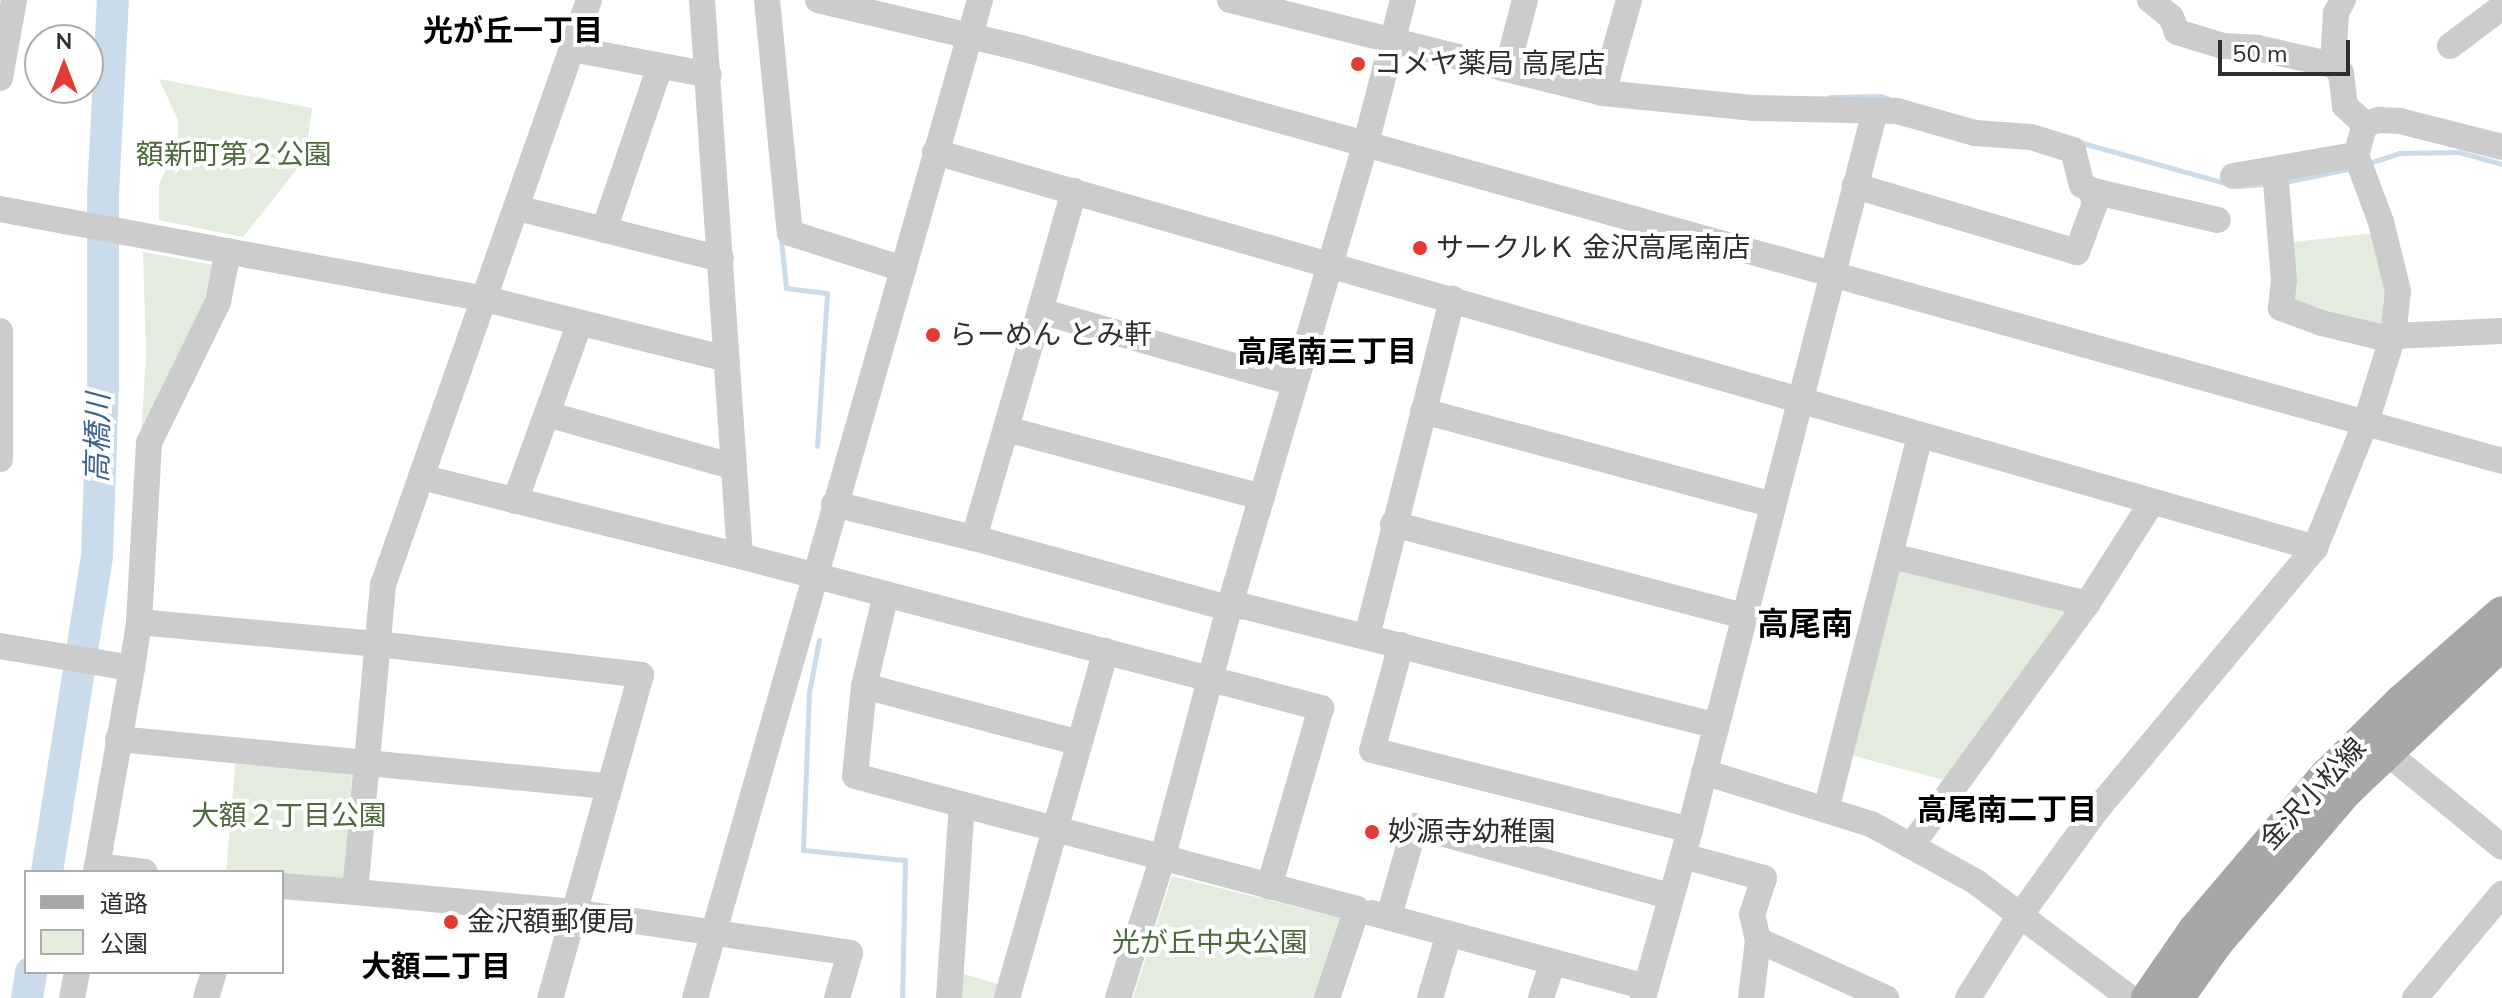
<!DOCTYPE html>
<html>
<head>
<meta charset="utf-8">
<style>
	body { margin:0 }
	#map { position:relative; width:2502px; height:998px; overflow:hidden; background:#fff; font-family:"Nunito Sans","Noto Sans JP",sans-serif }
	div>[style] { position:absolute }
	.green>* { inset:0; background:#e3ecdd }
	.stream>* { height:5px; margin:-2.5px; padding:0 2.5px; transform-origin:2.5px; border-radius:2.5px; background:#cadbeb }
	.river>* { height:32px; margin:-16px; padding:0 16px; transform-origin:16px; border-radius:16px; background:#cadbeb }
	.minor>* { height:26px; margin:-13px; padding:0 13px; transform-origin:13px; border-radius:13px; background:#ccc }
	.major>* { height:34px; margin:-17px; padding:0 17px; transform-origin:17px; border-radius:17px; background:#a7a7a7 }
	.dots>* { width:22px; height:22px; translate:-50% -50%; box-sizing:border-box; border:4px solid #fff; border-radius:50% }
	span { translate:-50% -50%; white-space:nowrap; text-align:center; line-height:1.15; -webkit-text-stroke:8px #fff; paint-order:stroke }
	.poi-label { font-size:28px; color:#2f2f2f }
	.left { translate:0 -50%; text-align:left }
	.park-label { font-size:28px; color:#4d6a3d }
	.street-label { font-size:28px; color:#2f2f2f }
	.neighbourhood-label { font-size:30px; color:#000; font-weight:700 }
	.water-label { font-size:30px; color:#3e6790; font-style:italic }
	.quarter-label { font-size:32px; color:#000; font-weight:700 }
	.legend { position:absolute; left:24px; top:870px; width:260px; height:104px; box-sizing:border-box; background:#fff; border:2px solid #acacac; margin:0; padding:10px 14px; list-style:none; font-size:24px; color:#2f2f2f }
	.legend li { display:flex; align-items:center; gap:16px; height:40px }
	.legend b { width:40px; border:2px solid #acacac }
	.north { position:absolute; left:24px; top:24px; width:80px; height:80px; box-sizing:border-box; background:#fff; border:2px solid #acacac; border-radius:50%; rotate:0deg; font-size:22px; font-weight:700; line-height:32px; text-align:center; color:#2f2f2f }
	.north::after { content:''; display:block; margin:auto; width:28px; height:36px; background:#e33b34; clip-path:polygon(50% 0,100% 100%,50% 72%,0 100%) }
	.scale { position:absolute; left:2218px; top:40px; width:132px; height:36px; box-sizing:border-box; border:4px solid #2f2f2f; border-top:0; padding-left:10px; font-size:24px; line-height:28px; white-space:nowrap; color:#2f2f2f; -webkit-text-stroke:6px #fff; paint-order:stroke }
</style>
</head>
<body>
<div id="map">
	<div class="green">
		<i style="clip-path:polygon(159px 79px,312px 108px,305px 159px,243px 237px,159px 220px,159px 185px,177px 145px,178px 120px)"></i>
		<i style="clip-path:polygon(2374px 233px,2387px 245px,2388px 315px,2379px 327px,2289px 298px,2293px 242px)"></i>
		<i style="clip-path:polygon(143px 252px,213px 265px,202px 309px,141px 438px,146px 355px)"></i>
		<i style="clip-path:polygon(1896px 569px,2073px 611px,1948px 781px,1850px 755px)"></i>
		<i style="clip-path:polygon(236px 755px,353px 764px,343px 886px,282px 880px,282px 872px,226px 872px)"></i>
		<i style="clip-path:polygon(1172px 876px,1344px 919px,1316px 998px,1133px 998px)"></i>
		<i style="clip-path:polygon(963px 974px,1002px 985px,998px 998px,959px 998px)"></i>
	</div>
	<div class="stream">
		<i style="left:1830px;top:97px;width:51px;rotate:-1.1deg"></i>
		<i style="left:1881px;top:96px;width:11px;rotate:22deg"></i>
		<i style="left:2079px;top:142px;width:155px;rotate:15.7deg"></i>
		<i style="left:2366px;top:164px;width:35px;rotate:-18deg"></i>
		<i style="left:2399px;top:153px;width:60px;rotate:-1deg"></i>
		<i style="left:2459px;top:152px;width:45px;rotate:15.6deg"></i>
		<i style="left:2285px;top:182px;width:69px;rotate:-11.6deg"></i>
		<i style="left:2237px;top:186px;width:30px;rotate:-4deg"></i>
		<i style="left:781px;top:239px;width:49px;rotate:84.2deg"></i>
		<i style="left:786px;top:288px;width:41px;rotate:7deg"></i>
		<i style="left:827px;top:293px;width:153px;rotate:93.7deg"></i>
		<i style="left:819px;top:640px;width:53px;rotate:100.9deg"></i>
		<i style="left:809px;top:692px;width:158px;rotate:92.2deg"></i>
		<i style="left:803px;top:850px;width:102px;rotate:5.6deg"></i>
		<i style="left:905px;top:860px;width:138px;rotate:91.2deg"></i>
	</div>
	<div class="river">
		<i style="left:47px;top:872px;width:320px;rotate:-81deg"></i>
		<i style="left:97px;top:556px;width:169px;rotate:-88deg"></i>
		<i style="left:103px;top:387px;width:192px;rotate:-90deg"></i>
		<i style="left:103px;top:195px;width:195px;rotate:-87.1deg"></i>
		<i style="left:27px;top:998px;width:26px;rotate:-81deg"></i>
	</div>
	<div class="minor">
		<i style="left:589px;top:0;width:620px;rotate:109.4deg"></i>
		<i style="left:383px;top:585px;width:308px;rotate:95.2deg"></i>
		<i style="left:355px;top:892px;width:220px;rotate:5.2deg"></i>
		<i style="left:574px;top:912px;width:279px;rotate:8.4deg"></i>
		<i style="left:850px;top:953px;width:47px;rotate:106.1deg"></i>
		<i style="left:702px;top:0;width:557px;rotate:86.09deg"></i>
		<i style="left:740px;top:556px;width:601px;rotate:14.66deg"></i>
		<i style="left:1321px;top:708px;width:186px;rotate:106.2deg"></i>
		<i style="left:767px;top:0;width:234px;rotate:84.4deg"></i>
		<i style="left:790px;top:233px;width:119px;rotate:17.7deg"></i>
		<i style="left:818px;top:0;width:209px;rotate:13.3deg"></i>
		<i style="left:1021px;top:48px;width:1538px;rotate:15.58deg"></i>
		<i style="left:1230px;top:0;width:384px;rotate:14deg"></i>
		<i style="left:1603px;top:93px;width:152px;rotate:5.7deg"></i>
		<i style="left:1754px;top:108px;width:143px;rotate:1.2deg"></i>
		<i style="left:1897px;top:111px;width:81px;rotate:15.8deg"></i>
		<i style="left:1975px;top:133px;width:56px;rotate:4.1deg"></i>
		<i style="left:2031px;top:137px;width:44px;rotate:17.2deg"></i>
		<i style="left:2073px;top:150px;width:36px;rotate:76deg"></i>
		<i style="left:2082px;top:185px;width:13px;rotate:29deg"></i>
		<i style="left:2093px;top:191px;width:15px;rotate:86deg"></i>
		<i style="left:2094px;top:206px;width:49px;rotate:110.3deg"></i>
		<i style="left:2077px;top:252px;width:232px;rotate:-163.4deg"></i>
		<i style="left:2150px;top:0;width:27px;rotate:39deg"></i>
		<i style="left:2171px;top:17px;width:16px;rotate:68deg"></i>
		<i style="left:2177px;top:32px;width:48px;rotate:16.9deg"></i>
		<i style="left:2223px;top:46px;width:34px;rotate:3deg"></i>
		<i style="left:2257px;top:48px;width:78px;rotate:12.6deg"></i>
		<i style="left:2333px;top:65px;width:11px;rotate:45deg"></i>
		<i style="left:2341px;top:73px;width:33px;rotate:83deg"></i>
		<i style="left:2345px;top:106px;width:27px;rotate:42deg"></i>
		<i style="left:2365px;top:124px;width:32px;rotate:106deg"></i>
		<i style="left:2356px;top:155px;width:72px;rotate:69.5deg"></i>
		<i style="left:2381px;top:222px;width:71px;rotate:76.2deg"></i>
		<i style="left:2398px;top:291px;width:45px;rotate:96.3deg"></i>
		<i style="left:2393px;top:336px;width:9px;rotate:167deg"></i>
		<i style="left:2384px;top:338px;width:64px;rotate:-166.4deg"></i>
		<i style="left:2322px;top:323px;width:44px;rotate:-159.9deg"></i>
		<i style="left:2281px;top:308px;width:27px;rotate:-84deg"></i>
		<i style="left:2284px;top:281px;width:111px;rotate:-94.6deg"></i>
		<i style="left:2450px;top:46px;width:65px;rotate:-36.9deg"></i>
		<i style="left:572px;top:49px;width:139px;rotate:10.7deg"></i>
		<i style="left:2333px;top:65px;width:52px;rotate:-86.7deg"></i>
		<i style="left:2336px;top:13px;width:15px;rotate:-62deg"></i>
		<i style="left:1507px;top:69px;width:71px;rotate:-75.4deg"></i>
		<i style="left:0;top:78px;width:79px;rotate:-79.8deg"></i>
		<i style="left:1603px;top:93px;width:97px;rotate:-74.4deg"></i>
		<i style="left:2365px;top:124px;width:15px;rotate:-16deg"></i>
		<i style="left:2379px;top:120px;width:21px;rotate:3deg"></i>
		<i style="left:2400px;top:121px;width:105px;rotate:14.3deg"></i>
		<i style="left:935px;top:152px;width:1436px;rotate:16.01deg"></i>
		<i style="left:2233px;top:176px;width:125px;rotate:-9.7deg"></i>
		<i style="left:2093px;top:191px;width:128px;rotate:13.1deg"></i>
		<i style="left:517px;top:208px;width:210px;rotate:14deg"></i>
		<i style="left:0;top:209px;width:493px;rotate:10.5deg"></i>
		<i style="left:485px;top:299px;width:249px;rotate:13.9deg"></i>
		<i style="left:604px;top:230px;width:173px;rotate:-71.1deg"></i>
		<i style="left:228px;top:251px;width:52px;rotate:101.1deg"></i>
		<i style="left:218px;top:302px;width:157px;rotate:116.1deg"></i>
		<i style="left:149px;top:443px;width:179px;rotate:93.2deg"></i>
		<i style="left:139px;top:622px;width:240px;rotate:5.3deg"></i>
		<i style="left:378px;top:644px;width:265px;rotate:6.7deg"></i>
		<i style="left:641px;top:675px;width:336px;rotate:105.7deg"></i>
		<i style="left:1040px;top:311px;width:125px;rotate:-74.2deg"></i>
		<i style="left:0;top:331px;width:128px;rotate:90deg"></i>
		<i style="left:1423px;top:411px;width:363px;rotate:15deg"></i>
		<i style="left:547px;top:414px;width:194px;rotate:15.8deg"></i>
		<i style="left:1006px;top:429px;width:265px;rotate:14.9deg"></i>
		<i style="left:421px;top:477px;width:329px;rotate:13.9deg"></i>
		<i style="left:515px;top:501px;width:190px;rotate:-70deg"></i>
		<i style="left:834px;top:504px;width:144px;rotate:13.7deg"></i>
		<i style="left:974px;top:538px;width:264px;rotate:15.4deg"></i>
		<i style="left:1229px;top:608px;width:14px;rotate:-8deg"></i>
		<i style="left:1243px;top:606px;width:488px;rotate:14.2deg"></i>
		<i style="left:1393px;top:524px;width:363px;rotate:14.7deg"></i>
		<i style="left:974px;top:538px;width:236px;rotate:-73.8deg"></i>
		<i style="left:1040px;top:311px;width:265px;rotate:15.8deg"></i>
		<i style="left:1892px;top:556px;width:201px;rotate:13.8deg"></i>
		<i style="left:886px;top:594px;width:95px;rotate:103.4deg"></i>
		<i style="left:864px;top:686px;width:90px;rotate:95.7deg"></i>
		<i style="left:855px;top:776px;width:519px;rotate:14.84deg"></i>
		<i style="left:1357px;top:909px;width:94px;rotate:108.6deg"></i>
		<i style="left:1367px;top:636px;width:348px;rotate:-75.8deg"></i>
		<i style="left:1401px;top:645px;width:109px;rotate:105.4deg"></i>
		<i style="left:1372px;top:750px;width:328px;rotate:14.1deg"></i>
		<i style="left:0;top:646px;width:134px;rotate:9.5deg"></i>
		<i style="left:132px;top:668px;width:201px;rotate:100deg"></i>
		<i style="left:132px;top:668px;width:47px;rotate:-81.3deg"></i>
		<i style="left:864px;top:686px;width:222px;rotate:14.8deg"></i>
		<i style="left:118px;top:739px;width:494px;rotate:5.5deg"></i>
		<i style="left:2386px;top:752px;width:150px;rotate:39.3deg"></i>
		<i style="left:1704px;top:772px;width:175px;rotate:17.3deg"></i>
		<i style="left:1871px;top:824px;width:120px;rotate:28.9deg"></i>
		<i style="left:1976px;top:882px;width:193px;rotate:37deg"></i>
		<i style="left:1826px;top:810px;width:386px;rotate:-75.9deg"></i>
		<i style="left:1911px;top:846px;width:299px;rotate:-54deg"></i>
		<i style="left:2087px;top:604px;width:121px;rotate:-57.5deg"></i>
		<i style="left:1683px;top:856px;width:84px;rotate:15.2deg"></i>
		<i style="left:1764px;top:878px;width:38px;rotate:108deg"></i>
		<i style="left:1752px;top:914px;width:27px;rotate:77deg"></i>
		<i style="left:1758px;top:940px;width:58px;rotate:96.9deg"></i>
		<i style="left:96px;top:872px;width:6px;rotate:-81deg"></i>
		<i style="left:97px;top:866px;width:48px;rotate:7.1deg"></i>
		<i style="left:282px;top:886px;width:73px;rotate:4.7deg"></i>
		<i style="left:1372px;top:913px;width:284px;rotate:15.1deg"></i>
		<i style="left:1389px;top:916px;width:94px;rotate:-73.9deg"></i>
		<i style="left:1415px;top:826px;width:264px;rotate:15.4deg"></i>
		<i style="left:1758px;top:940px;width:141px;rotate:24.4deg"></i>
		<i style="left:72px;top:998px;width:26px;rotate:-79deg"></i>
		<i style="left:206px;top:998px;width:27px;rotate:-73deg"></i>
		<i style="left:695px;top:998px;width:1038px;rotate:-74.06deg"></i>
		<i style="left:949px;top:998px;width:194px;rotate:-86.2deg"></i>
		<i style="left:1007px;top:998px;width:361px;rotate:-74.1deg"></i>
		<i style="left:1118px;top:998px;width:145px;rotate:-72.3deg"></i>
		<i style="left:1162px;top:860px;width:261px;rotate:-75.1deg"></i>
		<i style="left:1229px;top:608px;width:485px;rotate:-73.6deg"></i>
		<i style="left:1366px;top:143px;width:148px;rotate:-75.5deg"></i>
		<i style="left:1430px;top:998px;width:67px;rotate:-73.5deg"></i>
		<i style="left:1541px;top:998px;width:38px;rotate:-72deg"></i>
		<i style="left:1643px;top:998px;width:148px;rotate:-74.3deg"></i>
		<i style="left:1683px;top:856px;width:769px;rotate:-75.55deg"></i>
		<i style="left:1968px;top:998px;width:96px;rotate:-57.8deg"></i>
		<i style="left:2019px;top:917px;width:130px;rotate:-54.1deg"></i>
		<i style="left:2095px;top:812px;width:344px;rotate:-50.2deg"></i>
		<i style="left:2315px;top:548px;width:136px;rotate:-68deg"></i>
		<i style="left:2366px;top:422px;width:90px;rotate:-72.6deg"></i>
		<i style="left:2393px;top:336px;width:109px;rotate:-2.6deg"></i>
		<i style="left:2415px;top:998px;width:136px;rotate:-50.1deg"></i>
	</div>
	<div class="major">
		<i style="left:2148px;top:998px;width:83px;rotate:-55.3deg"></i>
		<i style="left:2195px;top:930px;width:205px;rotate:-49.6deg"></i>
		<i style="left:2328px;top:774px;width:104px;rotate:-44.6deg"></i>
		<i style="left:2402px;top:701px;width:133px;rotate:-41.3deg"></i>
		<i style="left:2177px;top:998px;width:67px;rotate:-54.7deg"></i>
		<i style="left:2216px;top:943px;width:199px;rotate:-49.5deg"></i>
		<i style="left:2345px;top:792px;width:216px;rotate:-43.5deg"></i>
	</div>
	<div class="dots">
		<i style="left:1358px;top:64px;background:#e33b34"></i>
		<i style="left:1420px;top:248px;background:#e33b34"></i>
		<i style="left:933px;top:335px;background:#e33b34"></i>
		<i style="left:1372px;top:832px;background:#e33b34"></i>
		<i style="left:451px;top:922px;background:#e33b34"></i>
	</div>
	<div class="poi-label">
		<span class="left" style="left:1374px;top:64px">コメヤ薬局 高尾店</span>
		<span class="left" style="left:1436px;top:248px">サークルＫ 金沢高尾南店</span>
		<span class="left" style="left:949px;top:335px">らーめん とみ軒</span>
		<span class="left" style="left:1388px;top:832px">妙源寺幼稚園</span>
		<span class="left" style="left:467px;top:922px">金沢額郵便局</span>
	</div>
	<div class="park-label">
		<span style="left:234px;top:155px">額新町第２公園</span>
		<span style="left:289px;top:816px">大額２丁目公園</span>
		<span style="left:1210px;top:943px">光が丘中央公園</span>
	</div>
	<div class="street-label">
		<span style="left:2313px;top:794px;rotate:-47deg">金沢小松線</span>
	</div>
	<div class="neighbourhood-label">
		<span style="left:513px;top:32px">光が丘一丁目</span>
		<span style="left:1327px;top:353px">高尾南三丁目</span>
		<span style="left:2007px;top:811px">高尾南二丁目</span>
		<span style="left:436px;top:968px">大額二丁目</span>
	</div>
	<div class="water-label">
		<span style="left:99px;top:438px;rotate:-89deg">高橋川</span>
	</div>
	<div class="quarter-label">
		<span style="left:1805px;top:625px">高尾南</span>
	</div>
	<ul class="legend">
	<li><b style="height:10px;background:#a7a7a7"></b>道路</li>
	<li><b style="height:22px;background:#e3ecdd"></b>公園</li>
	</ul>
	<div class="north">N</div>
	<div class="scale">50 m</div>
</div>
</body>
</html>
